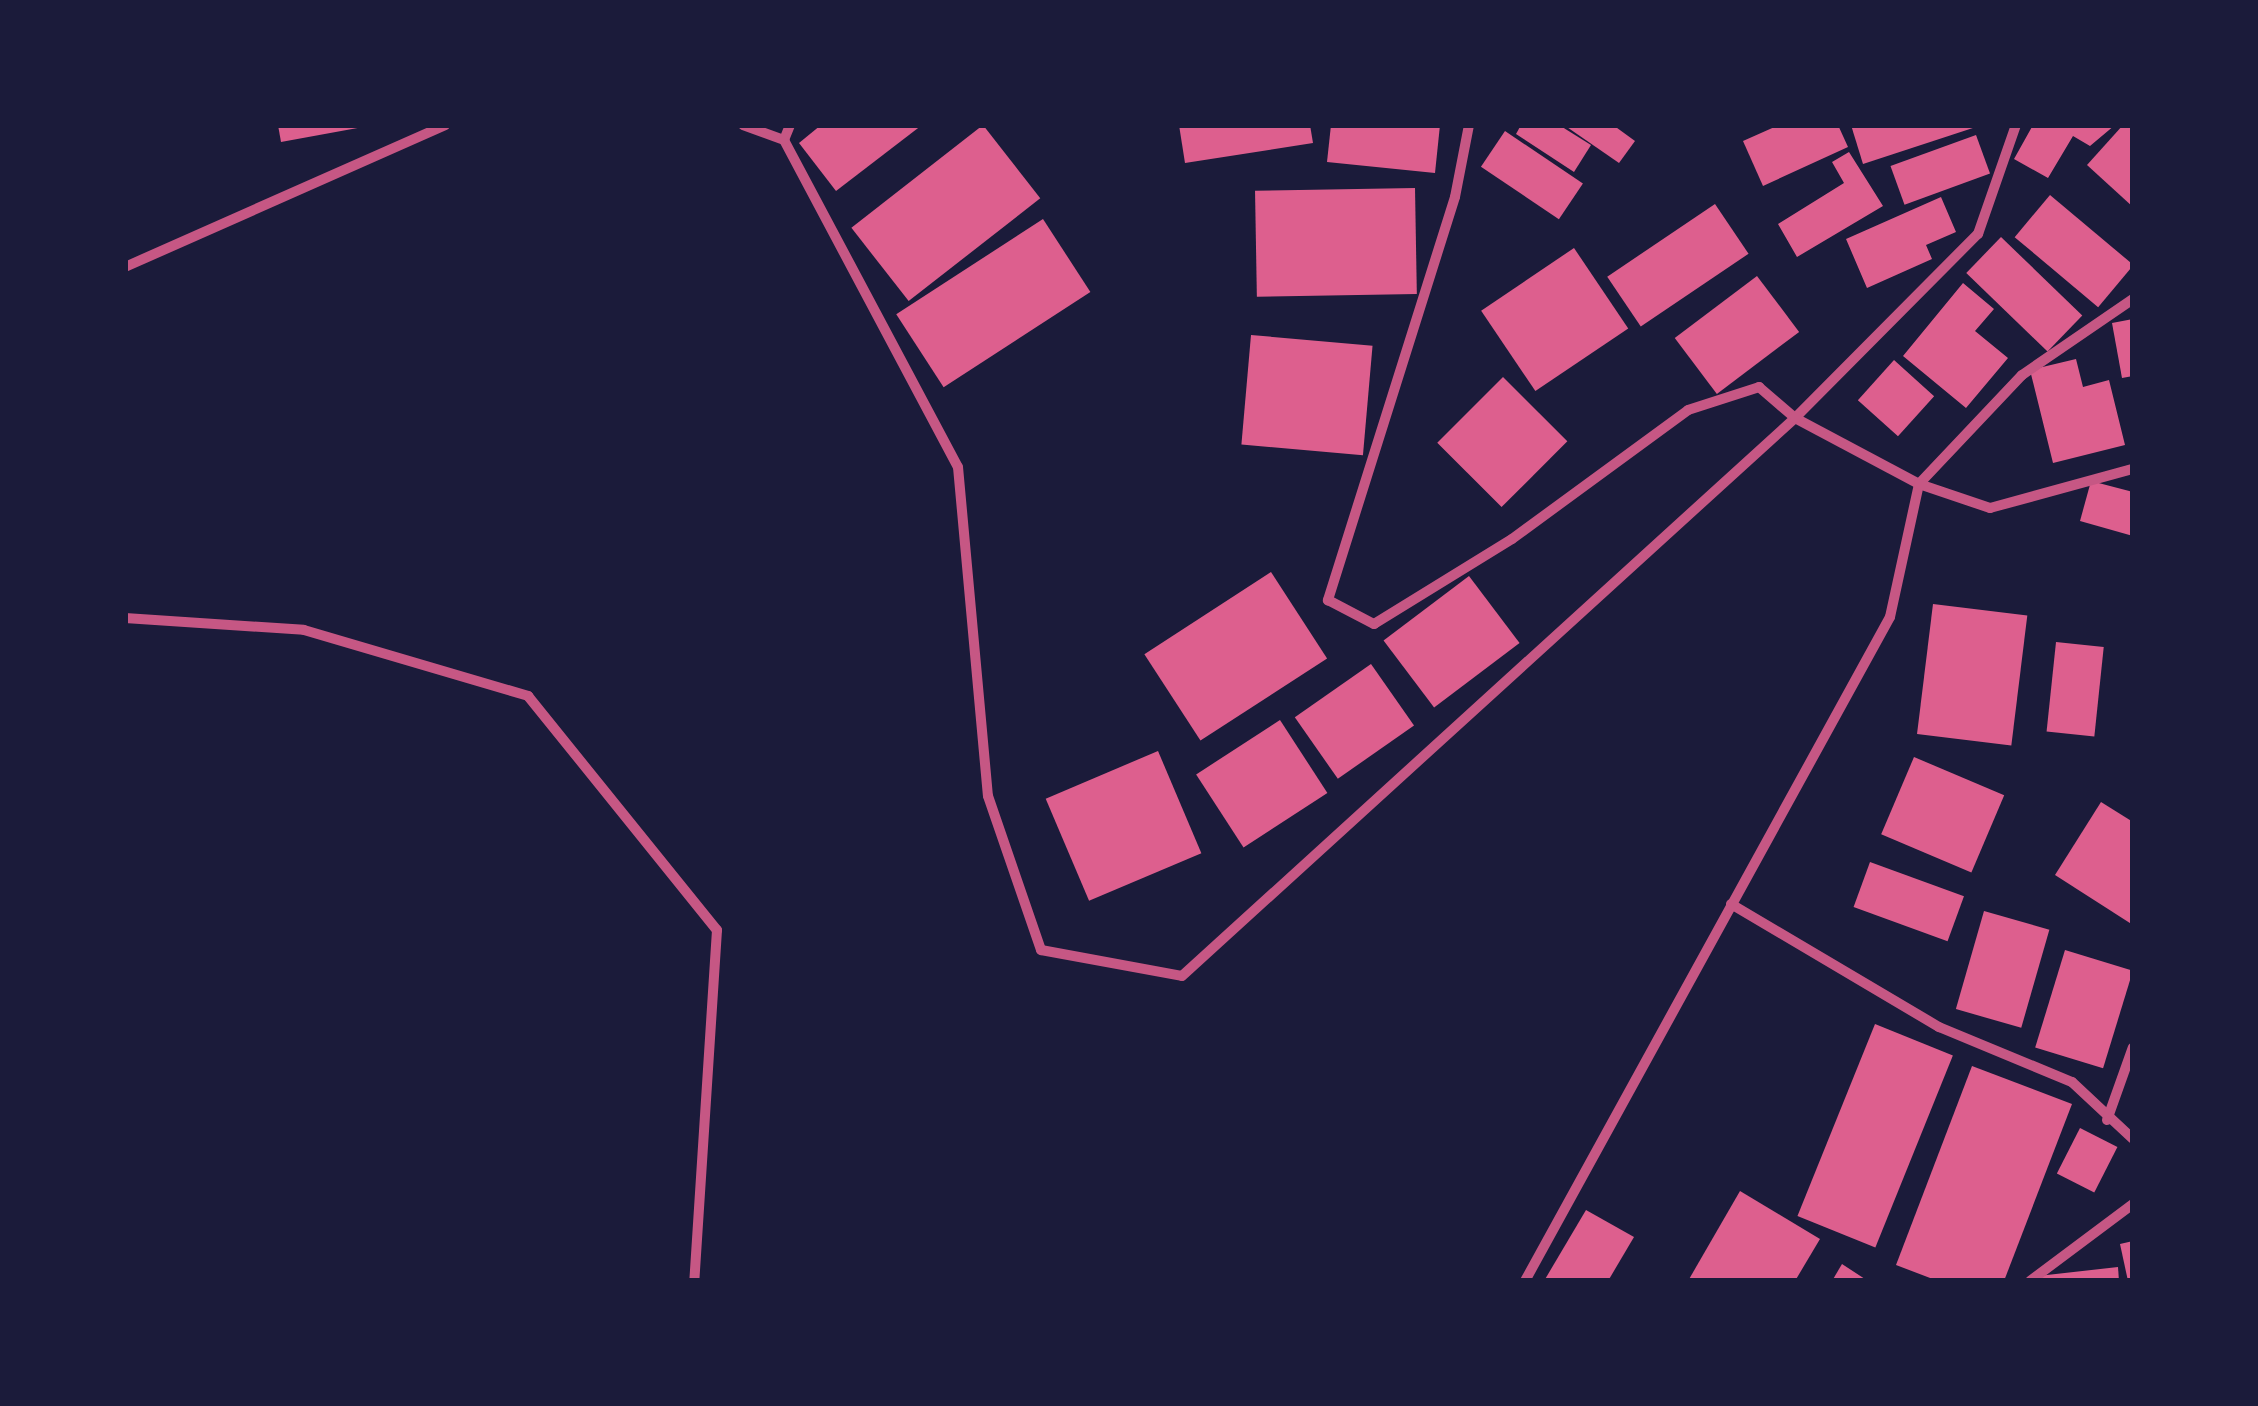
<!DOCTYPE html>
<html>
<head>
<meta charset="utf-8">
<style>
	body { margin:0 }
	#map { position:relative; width:2258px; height:1406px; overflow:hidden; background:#1b1b3a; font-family:Arial,sans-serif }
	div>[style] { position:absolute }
	.building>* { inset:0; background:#dd5f8e; transform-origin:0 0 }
	.minor>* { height:10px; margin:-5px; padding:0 5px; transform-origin:5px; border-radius:5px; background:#c65784 }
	span { translate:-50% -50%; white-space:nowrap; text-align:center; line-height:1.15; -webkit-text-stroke:9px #1b1b3a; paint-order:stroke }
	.frame { position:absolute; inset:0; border:128px solid #1b1b3a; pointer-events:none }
</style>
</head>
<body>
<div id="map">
	<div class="building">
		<i style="clip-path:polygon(278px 125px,363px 125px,363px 127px,281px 142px)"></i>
		<i style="clip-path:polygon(821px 125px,922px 125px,836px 191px,799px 143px)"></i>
		<i style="left:983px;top:125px;width:93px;height:167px;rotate:52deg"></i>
		<i style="clip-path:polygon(1179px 125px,1310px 125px,1313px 143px,1185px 163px)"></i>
		<i style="clip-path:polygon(1331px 125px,1440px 125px,1435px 173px,1327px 162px)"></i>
		<i style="clip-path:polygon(1521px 125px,1559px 125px,1591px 145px,1574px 172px,1516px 134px)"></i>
		<i style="clip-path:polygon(1564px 125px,1613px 125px,1635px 141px,1619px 163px)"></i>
		<i style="clip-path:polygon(1779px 125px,1838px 125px,1848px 147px,1763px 186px,1743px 141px)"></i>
		<i style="clip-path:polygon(1851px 125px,1979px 125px,1979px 126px,1863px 164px)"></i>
		<i style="clip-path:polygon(2033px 125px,2115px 125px,2090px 146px,2073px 136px,2048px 178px,2014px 159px)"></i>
		<i style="clip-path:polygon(2123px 125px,2133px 125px,2133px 207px,2087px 165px)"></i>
		<i style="left:1505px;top:131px;width:94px;height:43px;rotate:34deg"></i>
		<i style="left:1976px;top:135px;width:41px;height:91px;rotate:70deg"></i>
		<i style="clip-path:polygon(1849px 152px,1883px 206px,1797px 257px,1778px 224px,1844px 183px,1832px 162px)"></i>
		<i style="left:1415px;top:188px;width:106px;height:160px;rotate:89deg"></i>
		<i style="left:2050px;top:195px;width:109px;height:55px;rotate:40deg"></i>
		<i style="clip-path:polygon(1941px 197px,1956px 232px,1926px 245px,1932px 259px,1867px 288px,1846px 239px)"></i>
		<i style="left:1715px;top:204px;width:60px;height:130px;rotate:56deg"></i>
		<i style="left:1043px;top:219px;width:87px;height:175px;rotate:57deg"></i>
		<i style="left:2001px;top:237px;width:113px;height:50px;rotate:44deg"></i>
		<i style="left:1574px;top:248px;width:97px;height:112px;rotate:56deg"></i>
		<i style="left:1757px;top:276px;width:70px;height:103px;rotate:53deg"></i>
		<i style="clip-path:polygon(1963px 283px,1994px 309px,1975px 331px,2008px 358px,1966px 408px,1903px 356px)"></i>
		<i style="clip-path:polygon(2133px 319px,2133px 376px,2122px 378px,2112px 323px)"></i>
		<i style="left:1251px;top:335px;width:122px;height:110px;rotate:5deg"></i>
		<i style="clip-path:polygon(2076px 359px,2083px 387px,2109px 380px,2125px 445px,2053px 463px,2030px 370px)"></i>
		<i style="left:1894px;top:360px;width:54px;height:54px;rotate:42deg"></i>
		<i style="left:1503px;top:377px;width:91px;height:93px;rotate:45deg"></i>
		<i style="clip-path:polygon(2091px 481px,2133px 492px,2133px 536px,2080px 521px)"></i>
		<i style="left:1271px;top:572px;width:103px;height:151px;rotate:57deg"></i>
		<i style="left:1469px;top:576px;width:84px;height:107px;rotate:53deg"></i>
		<i style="left:1933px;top:604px;width:95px;height:131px;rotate:7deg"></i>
		<i style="left:2056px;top:642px;width:48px;height:90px;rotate:6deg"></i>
		<i style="left:1371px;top:664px;width:75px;height:93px;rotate:55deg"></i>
		<i style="left:1280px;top:720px;width:87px;height:100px;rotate:57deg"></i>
		<i style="left:1158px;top:751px;width:111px;height:122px;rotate:67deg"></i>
		<i style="left:1914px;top:757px;width:98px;height:84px;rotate:23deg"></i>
		<i style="clip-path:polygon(2101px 802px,2133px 822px,2133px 925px,2055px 875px)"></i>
		<i style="left:1870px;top:862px;width:100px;height:48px;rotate:20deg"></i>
		<i style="left:1984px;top:911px;width:68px;height:102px;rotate:16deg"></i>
		<i style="left:2065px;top:950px;width:71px;height:102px;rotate:17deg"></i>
		<i style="left:1875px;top:1024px;width:84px;height:207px;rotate:22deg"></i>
		<i style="clip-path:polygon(1972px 1066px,2072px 1104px,2004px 1281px,1938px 1281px,1896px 1265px)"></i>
		<i style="left:2080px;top:1128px;width:42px;height:51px;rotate:27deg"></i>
		<i style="clip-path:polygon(1740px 1191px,1820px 1239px,1795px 1281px,1688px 1281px)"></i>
		<i style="clip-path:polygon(1586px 1210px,1634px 1237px,1608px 1281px,1544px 1281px)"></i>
		<i style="clip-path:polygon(2133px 1241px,2133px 1281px,2128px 1281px,2120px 1244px)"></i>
		<i style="clip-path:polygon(1842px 1264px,1868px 1281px,1832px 1281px)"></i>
		<i style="clip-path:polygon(2118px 1267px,2119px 1281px,2039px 1281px,2038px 1276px)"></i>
	</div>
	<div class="minor">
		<i style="left:743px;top:125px;width:44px;rotate:20.1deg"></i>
		<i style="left:784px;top:140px;width:370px;rotate:62deg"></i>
		<i style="left:958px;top:467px;width:330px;rotate:84.8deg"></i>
		<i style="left:988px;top:796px;width:163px;rotate:71deg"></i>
		<i style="left:1041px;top:950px;width:143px;rotate:10.4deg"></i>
		<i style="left:1182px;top:976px;width:829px;rotate:-42.31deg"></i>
		<i style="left:1795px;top:418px;width:140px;rotate:28deg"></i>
		<i style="left:1919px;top:484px;width:136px;rotate:102.3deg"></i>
		<i style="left:1890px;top:617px;width:758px;rotate:118.8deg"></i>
		<i style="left:1469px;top:125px;width:73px;rotate:101deg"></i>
		<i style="left:1455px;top:197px;width:423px;rotate:107.5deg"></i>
		<i style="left:1328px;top:600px;width:52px;rotate:27.6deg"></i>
		<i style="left:1374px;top:624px;width:162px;rotate:-31.6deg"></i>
		<i style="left:1512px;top:539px;width:218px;rotate:-36.2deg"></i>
		<i style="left:1688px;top:410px;width:75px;rotate:-17.9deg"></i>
		<i style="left:1759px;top:387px;width:48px;rotate:40.7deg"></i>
		<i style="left:1795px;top:418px;width:260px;rotate:-45.2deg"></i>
		<i style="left:1978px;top:234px;width:115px;rotate:-70.8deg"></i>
		<i style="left:784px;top:140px;width:16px;rotate:-68deg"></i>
		<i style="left:125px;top:267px;width:350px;rotate:-23.9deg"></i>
		<i style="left:2133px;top:299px;width:135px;rotate:145.6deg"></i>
		<i style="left:2022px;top:375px;width:150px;rotate:133.4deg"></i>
		<i style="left:1919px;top:484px;width:75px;rotate:18.7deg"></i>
		<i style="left:1990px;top:508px;width:148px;rotate:-15.3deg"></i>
		<i style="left:125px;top:618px;width:179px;rotate:3.8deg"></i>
		<i style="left:304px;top:630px;width:234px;rotate:16.4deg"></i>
		<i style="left:528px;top:696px;width:301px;rotate:51.1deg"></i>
		<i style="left:717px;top:930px;width:352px;rotate:93.7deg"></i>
		<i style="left:1731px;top:904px;width:242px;rotate:30.6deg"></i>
		<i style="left:1939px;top:1027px;width:144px;rotate:22.5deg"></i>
		<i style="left:2072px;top:1082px;width:83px;rotate:43.1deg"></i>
		<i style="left:2107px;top:1120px;width:77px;rotate:-70.4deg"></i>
		<i style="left:2030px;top:1281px;width:129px;rotate:-36.8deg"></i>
	</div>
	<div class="frame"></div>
</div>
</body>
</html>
